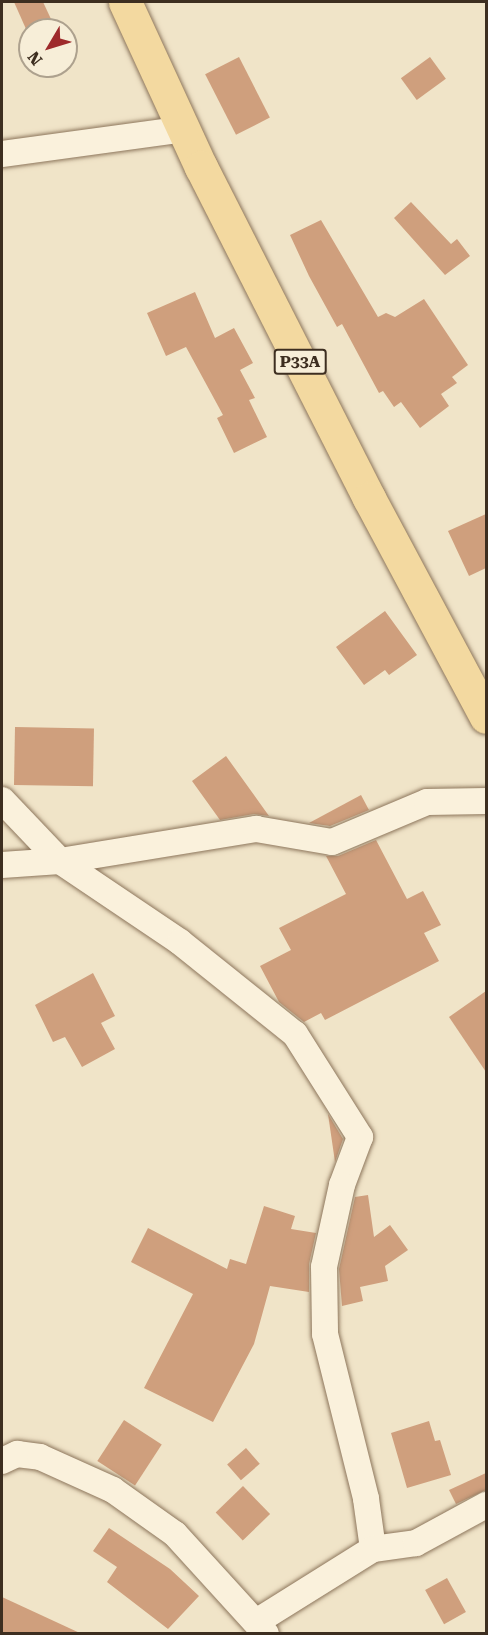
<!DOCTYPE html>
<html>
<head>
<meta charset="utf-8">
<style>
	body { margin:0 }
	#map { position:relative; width:488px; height:1635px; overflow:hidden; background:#f0e4c8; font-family:"Roboto Serif",serif }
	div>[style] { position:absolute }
	.building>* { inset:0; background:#cf9f7d; transform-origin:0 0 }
	.roads { filter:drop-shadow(0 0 2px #8d765c) drop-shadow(0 0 2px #8d765c) }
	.street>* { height:26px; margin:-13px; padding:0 13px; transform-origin:13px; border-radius:13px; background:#faf1dc }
	.primary>* { height:33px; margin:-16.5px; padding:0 16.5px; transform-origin:16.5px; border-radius:16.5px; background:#f3d9a0 }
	span { translate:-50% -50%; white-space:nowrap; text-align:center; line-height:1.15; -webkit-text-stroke:5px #f7eed8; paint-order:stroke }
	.shield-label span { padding:2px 4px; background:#f7eed8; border:2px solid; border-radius:4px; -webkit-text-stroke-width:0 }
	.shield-label { font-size:16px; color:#3d2e20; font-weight:700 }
	.frame { position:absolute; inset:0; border:3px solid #3d2e20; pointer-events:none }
	.north { position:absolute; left:18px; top:18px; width:60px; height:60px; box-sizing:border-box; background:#f7eed8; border:2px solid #ada18e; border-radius:50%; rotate:232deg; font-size:16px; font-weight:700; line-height:24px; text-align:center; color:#3d2e20 }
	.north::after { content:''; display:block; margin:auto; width:21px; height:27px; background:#9e2a2b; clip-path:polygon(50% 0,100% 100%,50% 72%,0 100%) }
</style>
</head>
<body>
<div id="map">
	<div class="building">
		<i style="clip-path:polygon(14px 2px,43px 2px,51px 19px,26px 29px)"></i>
		<i style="left:239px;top:57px;width:68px;height:38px;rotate:63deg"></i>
		<i style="left:430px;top:57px;width:27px;height:36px;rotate:54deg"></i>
		<i style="clip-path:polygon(411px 202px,451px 244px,457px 239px,470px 256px,445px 275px,394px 218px)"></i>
		<i style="clip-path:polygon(321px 220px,378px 317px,386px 313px,395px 317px,424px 299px,468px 365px,452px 377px,457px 383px,441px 394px,449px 406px,420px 428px,401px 402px,394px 407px,383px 391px,379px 393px,342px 324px,337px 327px,309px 276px,290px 235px)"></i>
		<i style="clip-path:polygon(195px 292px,215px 338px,234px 328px,253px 363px,240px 370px,255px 398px,249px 400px,267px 437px,234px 453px,217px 418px,223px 415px,186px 347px,166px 356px,147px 313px)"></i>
		<i style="clip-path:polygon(486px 514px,486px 568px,469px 576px,448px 531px)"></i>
		<i style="clip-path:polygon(385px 611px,417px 655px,389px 675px,385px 670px,364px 685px,336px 647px)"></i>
		<i style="left:15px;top:727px;width:79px;height:58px;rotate:1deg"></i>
		<i style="clip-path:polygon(226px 756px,269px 816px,254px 814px,220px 820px,192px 781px)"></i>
		<i style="clip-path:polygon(361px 795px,369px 810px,330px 826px,309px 823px)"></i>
		<i style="clip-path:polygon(376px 840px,407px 899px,423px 891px,441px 925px,424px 933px,439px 961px,325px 1020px,321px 1013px,304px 1022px,279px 1002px,260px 966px,291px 950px,279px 928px,346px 894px,326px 856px,338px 856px)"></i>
		<i style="clip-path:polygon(93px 973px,115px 1016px,101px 1023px,115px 1049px,82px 1067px,65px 1037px,53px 1042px,35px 1005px)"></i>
		<i style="clip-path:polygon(486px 991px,486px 1072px,449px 1017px)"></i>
		<i style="clip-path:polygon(328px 1114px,343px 1139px,335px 1162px)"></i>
		<i style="clip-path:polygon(368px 1195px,374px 1237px,390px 1225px,408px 1250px,385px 1266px,388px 1281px,360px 1287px,363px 1301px,342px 1306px,339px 1269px,355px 1197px)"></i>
		<i style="clip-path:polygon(264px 1206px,295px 1216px,291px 1229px,316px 1233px,309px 1264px,309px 1292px,270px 1286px,254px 1344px,213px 1422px,144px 1388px,193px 1294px,131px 1262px,148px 1228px,227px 1269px,230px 1259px,246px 1264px)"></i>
		<i style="left:124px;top:1420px;width:45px;height:49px;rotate:33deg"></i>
		<i style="clip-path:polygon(429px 1421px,435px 1441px,440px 1440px,451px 1475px,407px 1488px,391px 1433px)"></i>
		<i style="left:246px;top:1448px;width:21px;height:25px;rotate:49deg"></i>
		<i style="clip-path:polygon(486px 1473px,486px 1490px,456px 1504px,449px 1490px)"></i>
		<i style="left:243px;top:1486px;width:39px;height:38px;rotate:46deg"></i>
		<i style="clip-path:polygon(109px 1528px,170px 1569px,199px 1596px,168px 1629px,107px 1582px,117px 1567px,93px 1551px)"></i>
		<i style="left:447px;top:1578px;width:39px;height:25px;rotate:61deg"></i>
		<i style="clip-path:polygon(2px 1597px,82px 1634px,2px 1634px)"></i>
	</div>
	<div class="roads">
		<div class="street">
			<i style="left:2px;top:154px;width:184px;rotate:-7.8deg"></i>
			<i style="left:2px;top:800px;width:84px;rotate:46.4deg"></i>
			<i style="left:60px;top:861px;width:145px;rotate:34deg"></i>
			<i style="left:180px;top:942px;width:147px;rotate:38.7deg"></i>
			<i style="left:295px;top:1034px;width:122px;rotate:57.7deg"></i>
			<i style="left:360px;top:1137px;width:51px;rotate:110.6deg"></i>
			<i style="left:342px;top:1185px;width:84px;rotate:102.4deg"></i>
			<i style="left:324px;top:1267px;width:67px;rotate:89.1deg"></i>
			<i style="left:325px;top:1334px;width:170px;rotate:76deg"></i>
			<i style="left:366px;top:1499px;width:50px;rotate:82deg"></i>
			<i style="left:2px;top:865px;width:58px;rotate:-3.9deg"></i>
			<i style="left:60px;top:861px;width:199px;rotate:-9.3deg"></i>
			<i style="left:256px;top:829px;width:77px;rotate:9.7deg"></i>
			<i style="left:332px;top:842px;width:103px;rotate:-22.8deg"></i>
			<i style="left:427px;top:802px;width:59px;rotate:-1deg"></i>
			<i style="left:2px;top:1461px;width:17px;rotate:-25deg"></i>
			<i style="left:17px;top:1454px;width:23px;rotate:7deg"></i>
			<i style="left:40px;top:1457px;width:80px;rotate:24.3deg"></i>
			<i style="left:113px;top:1490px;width:76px;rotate:35.4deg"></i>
			<i style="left:175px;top:1534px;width:135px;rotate:47.7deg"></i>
			<i style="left:256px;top:1622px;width:138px;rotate:-32deg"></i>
			<i style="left:373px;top:1549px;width:43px;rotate:-7.9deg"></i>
			<i style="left:416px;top:1543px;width:80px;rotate:-28.5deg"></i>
		</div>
		<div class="primary">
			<i style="left:125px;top:2px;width:182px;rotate:65.3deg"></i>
			<i style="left:201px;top:167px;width:371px;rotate:63.1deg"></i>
			<i style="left:369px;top:498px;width:248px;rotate:61.9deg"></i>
		</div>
	</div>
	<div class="shield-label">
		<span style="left:300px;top:362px">P33A</span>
	</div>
	<div class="frame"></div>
	<div class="north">N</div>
</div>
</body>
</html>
